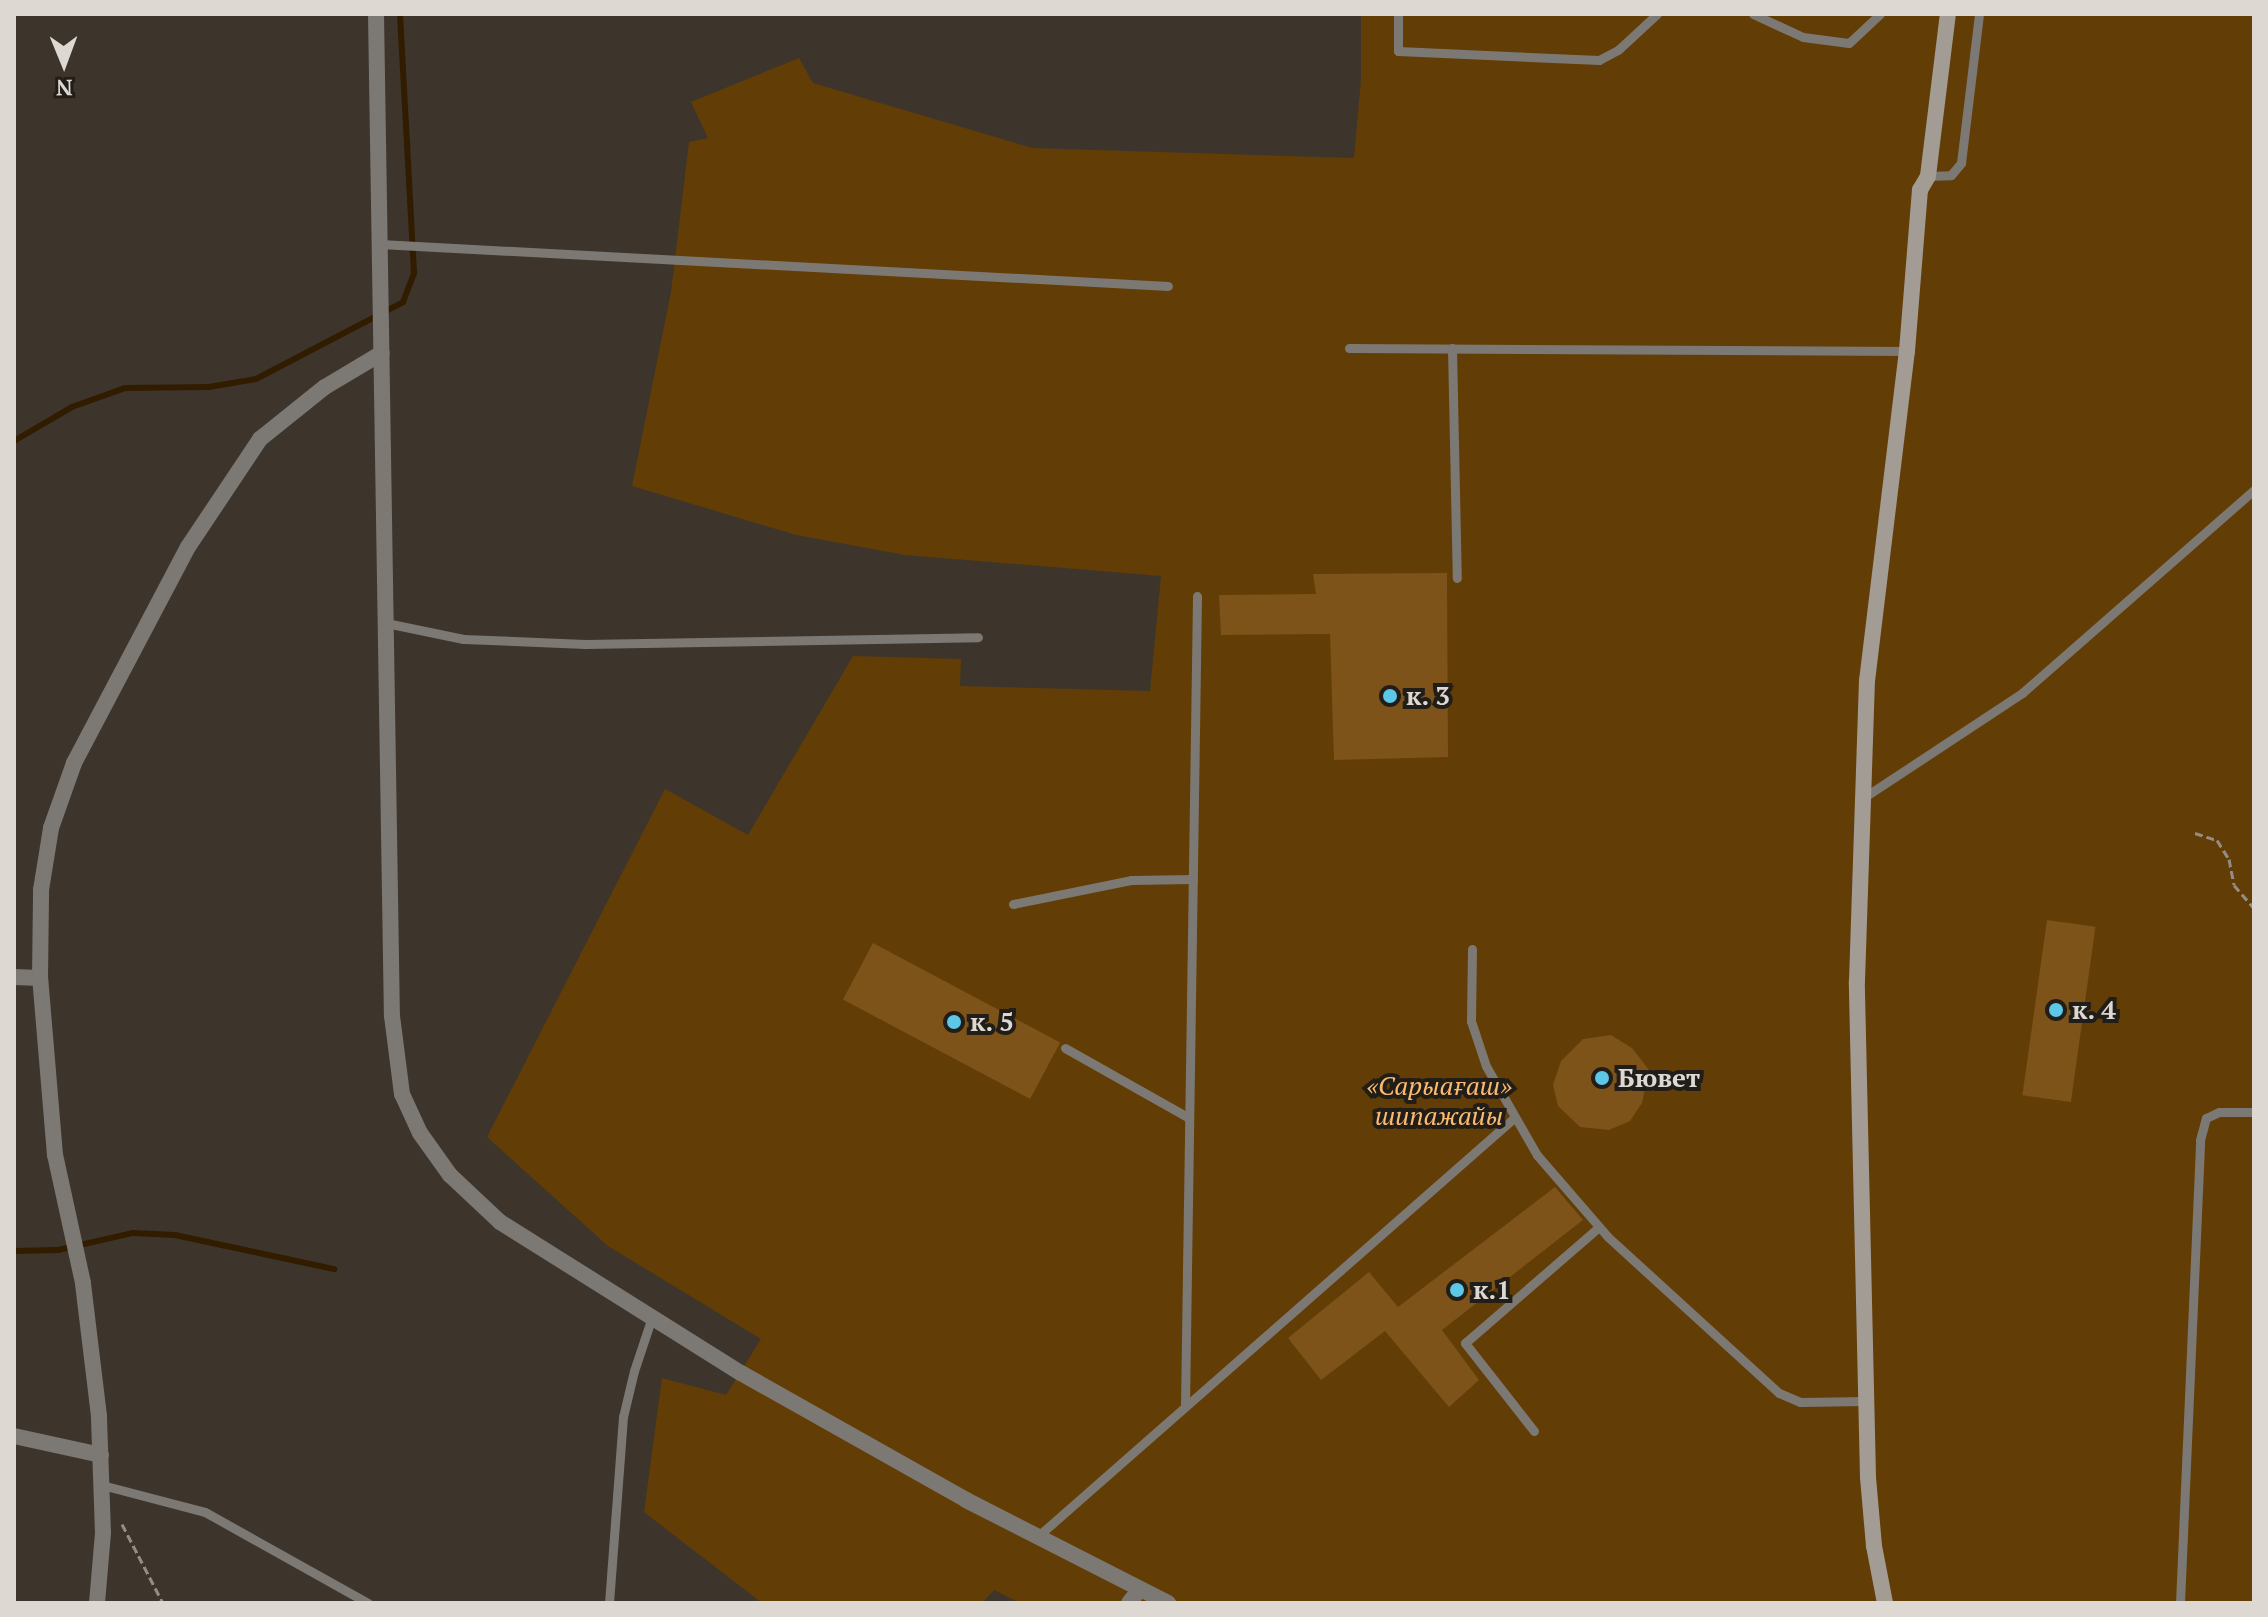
<!DOCTYPE html>
<html>
<head>
<meta charset="utf-8">
<style>
	body { margin:0 }
	#map { position:relative; width:2268px; height:1617px; overflow:hidden; background:#3d352c; font-family:"PT Serif",serif }
	div>[style] { position:absolute }
	.green>* { inset:0; background:#623d05 }
	.stream>* { height:6px; margin:-3px; padding:0 3px; transform-origin:3px; border-radius:3px; background:#321c00 }
	.building>* { inset:0; background:#7d5319; transform-origin:0 0 }
	.path>* { height:3px; margin-top:-1.5px; transform-origin:0; background:repeating-linear-gradient(90deg,#948d86 0 8px,transparent 0 12px) }
	.service>* { height:9px; margin:-4.5px; padding:0 4.5px; transform-origin:4.5px; border-radius:4.5px; background:#7c7873 }
	.minor>* { height:16px; margin:-8px; padding:0 8px; transform-origin:8px; border-radius:8px; background:#7c7873 }
	.secondary>* { height:16px; margin:-8px; padding:0 8px; transform-origin:8px; border-radius:8px; background:#a39c95 }
	.dots>* { width:22px; height:22px; translate:-50% -50%; box-sizing:border-box; border:4px solid #211d19; border-radius:50% }
	span { translate:-50% -50%; white-space:nowrap; text-align:center; line-height:1.15; -webkit-text-stroke:8px #211d19; paint-order:stroke }
	.poi-label { font-size:26px; color:#ddd8d2; font-weight:700 }
	.left { translate:0 -50%; text-align:left }
	.park-label { font-size:26px; color:#fbba6d; font-style:italic }
	.frame { position:absolute; inset:0; border:16px solid #ddd8d2; pointer-events:none }
	.north { position:absolute; left:24px; top:24px; width:80px; height:80px; -webkit-text-stroke:6px #211d19; paint-order:stroke; rotate:179deg; font-size:22px; font-weight:700; line-height:32px; text-align:center; color:#ddd8d2 }
	.north::after { content:''; display:block; margin:auto; width:28px; height:36px; background:#ddd8d2; clip-path:polygon(50% 0,100% 100%,50% 72%,0 100%) }
</style>
</head>
<body>
<div id="map">
	<div class="green">
		<i style="clip-path:polygon(1361px 14px,2254px 14px,2254px 1603px,1020px 1603px,994px 1590px,982px 1603px,762px 1603px,644px 1512px,662px 1378px,726px 1395px,761px 1339px,608px 1246px,487px 1137px,665px 789px,748px 835px,853px 656px,961px 659px,960px 686px,1150px 691px,1161px 576px,905px 555px,796px 535px,632px 486px,671px 292px,689px 142px,708px 138px,691px 102px,799px 58px,813px 83px,1032px 148px,1354px 158px,1361px 79px)"></i>
	</div>
	<div class="stream">
		<i style="left:14px;top:441px;width:67px;rotate:-30.4deg"></i>
		<i style="left:72px;top:407px;width:56px;rotate:-19.7deg"></i>
		<i style="left:125px;top:388px;width:84px;rotate:-0.7deg"></i>
		<i style="left:209px;top:387px;width:48px;rotate:-9.7deg"></i>
		<i style="left:256px;top:379px;width:166px;rotate:-27.6deg"></i>
		<i style="left:403px;top:302px;width:31px;rotate:-69deg"></i>
		<i style="left:414px;top:273px;width:259px;rotate:-93.1deg"></i>
		<i style="left:14px;top:1251px;width:44px;rotate:-1.3deg"></i>
		<i style="left:58px;top:1250px;width:77px;rotate:-12.8deg"></i>
		<i style="left:133px;top:1233px;width:42px;rotate:2.7deg"></i>
		<i style="left:175px;top:1235px;width:163px;rotate:12.1deg"></i>
	</div>
	<div class="building">
		<i style="clip-path:polygon(1447px 573px,1448px 757px,1334px 760px,1330px 634px,1221px 635px,1219px 595px,1316px 594px,1313px 574px)"></i>
		<i style="left:2047px;top:920px;width:49px;height:177px;rotate:8deg"></i>
		<i style="left:873px;top:943px;width:212px;height:64px;rotate:28deg"></i>
		<i style="clip-path:polygon(1611px 1035px,1632px 1048px,1649px 1070px,1642px 1103px,1630px 1121px,1609px 1130px,1580px 1127px,1558px 1106px,1553px 1085px,1561px 1061px,1583px 1039px)"></i>
		<i style="clip-path:polygon(1555px 1187px,1583px 1220px,1442px 1330px,1479px 1380px,1449px 1407px,1385px 1331px,1321px 1380px,1288px 1338px,1369px 1272px,1398px 1307px)"></i>
	</div>
	<div class="path">
		<i style="left:2195px;top:833px;width:23px;rotate:18deg"></i>
		<i style="left:2217px;top:840px;width:22px;rotate:58deg"></i>
		<i style="left:2229px;top:859px;width:26px;rotate:79deg"></i>
		<i style="left:2234px;top:885px;width:30px;rotate:49deg"></i>
		<i style="left:122px;top:1524px;width:89px;rotate:62.6deg"></i>
	</div>
	<div class="service">
		<i style="left:1398px;top:14px;width:37px;rotate:90deg"></i>
		<i style="left:1398px;top:51px;width:201px;rotate:2.6deg"></i>
		<i style="left:1599px;top:60px;width:21px;rotate:-28deg"></i>
		<i style="left:1618px;top:50px;width:53px;rotate:-42.7deg"></i>
		<i style="left:1753px;top:14px;width:55px;rotate:24.7deg"></i>
		<i style="left:1803px;top:37px;width:46px;rotate:7.4deg"></i>
		<i style="left:1849px;top:43px;width:42px;rotate:-43.1deg"></i>
		<i style="left:1928px;top:176px;width:23px;rotate:-2deg"></i>
		<i style="left:1951px;top:175px;width:16px;rotate:-50deg"></i>
		<i style="left:1961px;top:163px;width:150px;rotate:-83.1deg"></i>
		<i style="left:380px;top:244px;width:789px;rotate:3.05deg"></i>
		<i style="left:1349px;top:348px;width:558px;rotate:0.31deg"></i>
		<i style="left:1452px;top:348px;width:230px;rotate:88.8deg"></i>
		<i style="left:386px;top:623px;width:79px;rotate:11.7deg"></i>
		<i style="left:463px;top:639px;width:122px;rotate:2.3deg"></i>
		<i style="left:585px;top:644px;width:393px;rotate:-1deg"></i>
		<i style="left:1863px;top:798px;width:191px;rotate:-33.4deg"></i>
		<i style="left:2022px;top:693px;width:308px;rotate:-41.2deg"></i>
		<i style="left:1013px;top:904px;width:120px;rotate:-11.5deg"></i>
		<i style="left:1131px;top:880px;width:62px;rotate:-0.9deg"></i>
		<i style="left:1472px;top:949px;width:72px;rotate:90.8deg"></i>
		<i style="left:1471px;top:1021px;width:47px;rotate:71.6deg"></i>
		<i style="left:1486px;top:1066px;width:103px;rotate:60.2deg"></i>
		<i style="left:1537px;top:1155px;width:108px;rotate:49.1deg"></i>
		<i style="left:1608px;top:1237px;width:231px;rotate:42.4deg"></i>
		<i style="left:1779px;top:1393px;width:23px;rotate:23deg"></i>
		<i style="left:1800px;top:1402px;width:66px;rotate:-0.9deg"></i>
		<i style="left:1065px;top:1048px;width:142px;rotate:29.4deg"></i>
		<i style="left:1185px;top:1406px;width:810px;rotate:-89.15deg"></i>
		<i style="left:1534px;top:1431px;width:112px;rotate:-128.1deg"></i>
		<i style="left:1465px;top:1343px;width:177px;rotate:-40.9deg"></i>
		<i style="left:102px;top:1485px;width:106px;rotate:14.7deg"></i>
		<i style="left:205px;top:1512px;width:187px;rotate:29.2deg"></i>
		<i style="left:1037px;top:1537px;width:635px;rotate:-41.3deg"></i>
		<i style="left:609px;top:1603px;width:187px;rotate:-85.7deg"></i>
		<i style="left:623px;top:1417px;width:47px;rotate:-76.6deg"></i>
		<i style="left:634px;top:1371px;width:57px;rotate:-71.6deg"></i>
		<i style="left:2180px;top:1603px;width:463px;rotate:-87.5deg"></i>
		<i style="left:2200px;top:1140px;width:23px;rotate:-75deg"></i>
		<i style="left:2206px;top:1118px;width:14px;rotate:-25deg"></i>
		<i style="left:2219px;top:1112px;width:35px"></i>
	</div>
	<div class="minor">
		<i style="left:376px;top:14px;width:1002px;rotate:89.09deg"></i>
		<i style="left:392px;top:1016px;width:79px;rotate:82.7deg"></i>
		<i style="left:402px;top:1094px;width:43px;rotate:65.2deg"></i>
		<i style="left:420px;top:1133px;width:52px;rotate:54.5deg"></i>
		<i style="left:450px;top:1175px;width:69px;rotate:43.2deg"></i>
		<i style="left:500px;top:1222px;width:284px;rotate:32.1deg"></i>
		<i style="left:741px;top:1373px;width:258px;rotate:29.4deg"></i>
		<i style="left:966px;top:1500px;width:227px;rotate:27deg"></i>
		<i style="left:14px;top:977px;width:26px;rotate:2deg"></i>
		<i style="left:14px;top:1436px;width:89px;rotate:12.3deg"></i>
		<i style="left:97px;top:1603px;width:70px;rotate:-85.1deg"></i>
		<i style="left:103px;top:1533px;width:117px;rotate:-92deg"></i>
		<i style="left:99px;top:1416px;width:134px;rotate:-96.9deg"></i>
		<i style="left:83px;top:1283px;width:131px;rotate:-102.3deg"></i>
		<i style="left:55px;top:1155px;width:178px;rotate:-94.8deg"></i>
		<i style="left:40px;top:978px;width:88px;rotate:-89.3deg"></i>
		<i style="left:41px;top:890px;width:63px;rotate:-80.8deg"></i>
		<i style="left:51px;top:828px;width:69px;rotate:-70.5deg"></i>
		<i style="left:74px;top:763px;width:244px;rotate:-62.2deg"></i>
		<i style="left:188px;top:547px;width:130px;rotate:-56.3deg"></i>
		<i style="left:260px;top:439px;width:83px;rotate:-38.7deg"></i>
		<i style="left:325px;top:387px;width:66px;rotate:-30.8deg"></i>
		<i style="left:1129px;top:1603px;width:16px;rotate:-52deg"></i>
	</div>
	<div class="secondary">
		<i style="left:1885px;top:1603px;width:58px;rotate:-100.9deg"></i>
		<i style="left:1874px;top:1546px;width:69px;rotate:-95deg"></i>
		<i style="left:1868px;top:1477px;width:496px;rotate:-91.3deg"></i>
		<i style="left:1857px;top:981px;width:300px;rotate:-88.1deg"></i>
		<i style="left:1867px;top:681px;width:332px;rotate:-83.1deg"></i>
		<i style="left:1907px;top:351px;width:162px;rotate:-85.4deg"></i>
		<i style="left:1920px;top:190px;width:16px;rotate:-60deg"></i>
		<i style="left:1928px;top:176px;width:163px;rotate:-83deg"></i>
	</div>
	<div class="dots">
		<i style="left:1390px;top:696px;background:#5cc7e7"></i>
		<i style="left:2056px;top:1010px;background:#5cc7e7"></i>
		<i style="left:954px;top:1022px;background:#5cc7e7"></i>
		<i style="left:1602px;top:1078px;background:#5cc7e7"></i>
		<i style="left:1457px;top:1290px;background:#5cc7e7"></i>
	</div>
	<div class="poi-label">
		<span class="left" style="left:1406px;top:696px">к. 3</span>
		<span class="left" style="left:2072px;top:1010px">к. 4</span>
		<span class="left" style="left:970px;top:1022px">к. 5</span>
		<span class="left" style="left:1618px;top:1078px">Бювет</span>
		<span class="left" style="left:1473px;top:1290px">к.1</span>
	</div>
	<div class="park-label">
		<span style="left:1439px;top:1101px">«Сарыағаш»<br>шипажайы</span>
	</div>
	<div class="frame"></div>
	<div class="north">N</div>
</div>
</body>
</html>
